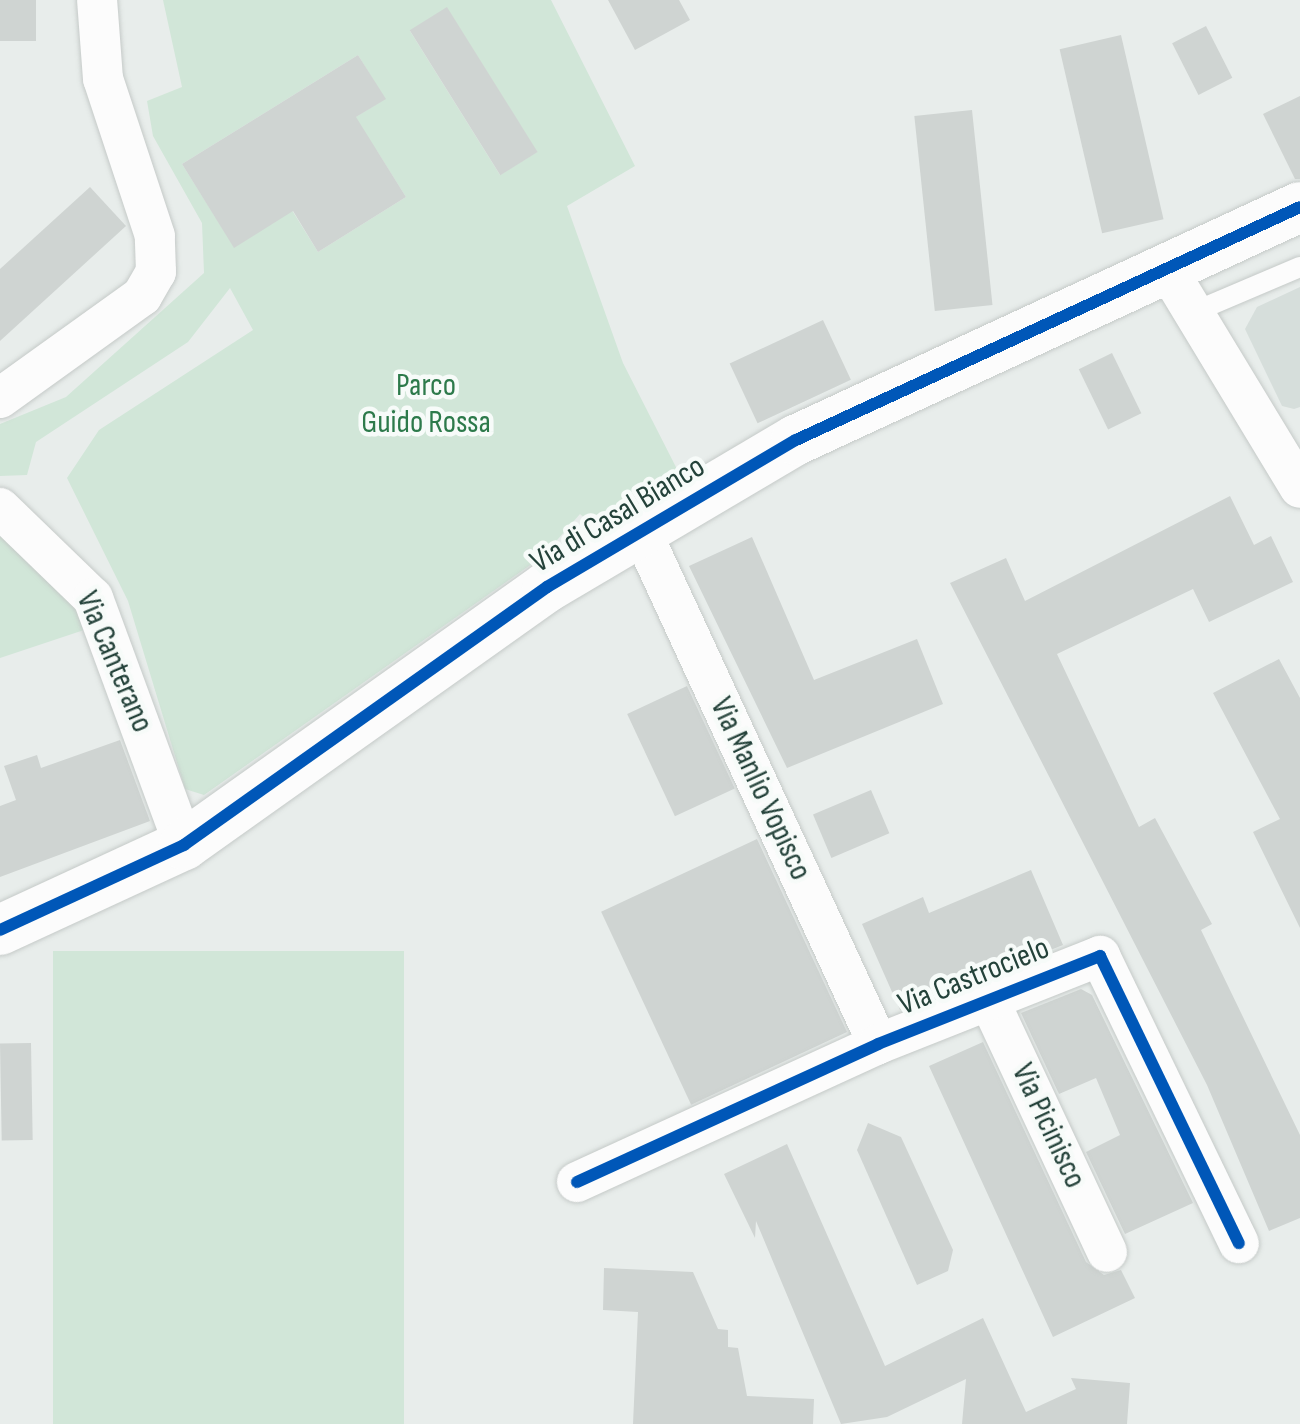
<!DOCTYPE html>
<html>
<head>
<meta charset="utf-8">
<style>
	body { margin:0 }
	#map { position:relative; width:1300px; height:1424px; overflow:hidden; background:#e8edeb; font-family:"Sofia Sans Condensed",sans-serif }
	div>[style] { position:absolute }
	.built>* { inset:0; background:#d6dedb }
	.green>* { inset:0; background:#d1e6d8; transform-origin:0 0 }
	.building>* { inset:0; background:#cfd4d2; transform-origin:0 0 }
	.roads { filter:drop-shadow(0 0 2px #c5cac8) drop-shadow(0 0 2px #c5cac8) }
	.service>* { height:20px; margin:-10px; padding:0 10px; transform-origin:10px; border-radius:10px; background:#fcfcfc }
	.minor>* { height:40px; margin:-20px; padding:0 20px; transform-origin:20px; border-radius:20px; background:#fcfcfc }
	.tertiary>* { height:50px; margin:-25px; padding:0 25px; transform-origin:25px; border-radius:25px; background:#fcfcfc }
	.cycleway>* { height:12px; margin:-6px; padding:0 6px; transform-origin:6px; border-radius:6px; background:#0057b8 }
	span { translate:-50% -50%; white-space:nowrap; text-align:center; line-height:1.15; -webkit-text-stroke:9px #f7fbf9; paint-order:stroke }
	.park-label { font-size:32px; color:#2d7a4b }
	.street-label { font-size:32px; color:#24423a }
</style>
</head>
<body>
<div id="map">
	<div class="built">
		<i style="clip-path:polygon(1300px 287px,1300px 407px,1294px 409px,1282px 406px,1245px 329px,1257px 307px)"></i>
	</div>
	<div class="green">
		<i style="clip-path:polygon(evenodd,163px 0,551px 0,635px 166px,567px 206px,623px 363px,680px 475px,593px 525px,580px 514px,543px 556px,204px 795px,185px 789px,128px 601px,67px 478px,99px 430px,253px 330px,230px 288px,188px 342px,36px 442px,27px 475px,0 476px,0 424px,66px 397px,204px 273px,202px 223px,153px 136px,147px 101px,182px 87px,163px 0,447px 8px,537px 152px,500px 175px,410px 31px,447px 8px,163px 0,358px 55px,385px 99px,299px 152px,320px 186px,377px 151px,406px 197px,318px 252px,280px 191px,234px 247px,182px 164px,358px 55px)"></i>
		<i style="clip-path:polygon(0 532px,48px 572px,90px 628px,0 658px)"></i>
		<i style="left:53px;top:951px;width:351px;height:473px"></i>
	</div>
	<div class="building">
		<i style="left:0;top:0;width:36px;height:41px"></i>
		<i style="clip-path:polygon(608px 0,679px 0,690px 20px,635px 50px)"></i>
		<i style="left:447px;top:7px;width:171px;height:44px;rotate:58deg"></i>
		<i style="left:1206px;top:26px;width:58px;height:38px;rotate:63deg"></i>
		<i style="left:1121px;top:35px;width:189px;height:63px;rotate:77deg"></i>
		<i style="clip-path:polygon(358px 55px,386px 99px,356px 117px,406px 197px,318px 252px,293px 211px,234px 248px,182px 164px)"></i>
		<i style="clip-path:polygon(1300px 96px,1300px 179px,1295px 179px,1263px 114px)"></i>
		<i style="left:972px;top:110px;width:196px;height:58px;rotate:84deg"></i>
		<i style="clip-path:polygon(90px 187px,126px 226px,0 341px,0 269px)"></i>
		<i style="left:823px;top:320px;width:66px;height:103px;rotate:65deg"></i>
		<i style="left:1112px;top:353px;width:67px;height:37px;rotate:64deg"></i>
		<i style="clip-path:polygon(1230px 496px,1254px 545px,1271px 536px,1293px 582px,1209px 622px,1193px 589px,1057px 654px,1139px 827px,1155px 818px,1212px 924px,1201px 930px,1300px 1135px,1300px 1218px,1269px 1231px,1207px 1085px,950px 583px,1006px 558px,1025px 601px)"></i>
		<i style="clip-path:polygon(752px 537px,814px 680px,917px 639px,943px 704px,787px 768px,689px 566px)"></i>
		<i style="clip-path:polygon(1279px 659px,1300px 698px,1300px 928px,1253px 832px,1280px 819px,1213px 693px)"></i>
		<i style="left:687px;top:686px;width:113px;height:66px;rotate:65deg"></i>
		<i style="clip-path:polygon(120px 740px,150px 821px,0 877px,0 806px,16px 800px,4px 766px,37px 755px,41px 768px)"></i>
		<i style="left:871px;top:790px;width:47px;height:63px;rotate:67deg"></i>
		<i style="left:757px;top:839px;width:213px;height:172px;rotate:65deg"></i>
		<i style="clip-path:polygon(1031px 870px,1063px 945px,900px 1010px,862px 924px,923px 897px,929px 913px)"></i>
		<i style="clip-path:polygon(1081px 989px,1092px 995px,1193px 1203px,1125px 1234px,1086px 1152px,1120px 1135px,1096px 1078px,1059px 1094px,1021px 1013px)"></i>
		<i style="clip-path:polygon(983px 1042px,1086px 1262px,1104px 1275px,1121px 1270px,1135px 1298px,1053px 1337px,929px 1066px)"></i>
		<i style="left:31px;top:1043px;width:97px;height:31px;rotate:89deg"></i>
		<i style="clip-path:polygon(868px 1123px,901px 1137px,953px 1250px,948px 1271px,917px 1285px,857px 1150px)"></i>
		<i style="clip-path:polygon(787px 1144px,885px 1366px,983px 1318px,1026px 1412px,1076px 1389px,1071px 1378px,1130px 1383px,1127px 1424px,962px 1424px,966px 1379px,887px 1417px,841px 1424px,756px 1221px,755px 1238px,724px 1174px)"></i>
		<i style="clip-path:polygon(604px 1268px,693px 1272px,718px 1329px,728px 1330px,728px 1347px,738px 1348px,747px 1396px,814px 1399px,813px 1424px,633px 1424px,638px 1312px,603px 1310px)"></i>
	</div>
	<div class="roads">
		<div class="service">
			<i style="left:1194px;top:312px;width:115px;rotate:-23deg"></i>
		</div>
		<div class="minor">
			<i style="left:1166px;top:267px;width:258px;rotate:58.8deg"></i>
			<i style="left:0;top:398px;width:175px;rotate:-35.7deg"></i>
			<i style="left:142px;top:296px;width:28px;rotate:-60deg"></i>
			<i style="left:156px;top:272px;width:36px;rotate:-92deg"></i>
			<i style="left:155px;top:236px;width:165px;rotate:-108.3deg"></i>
			<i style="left:103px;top:79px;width:79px;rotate:-94.3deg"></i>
			<i style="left:0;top:508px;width:129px;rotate:44.1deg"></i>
			<i style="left:93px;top:598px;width:263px;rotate:69.8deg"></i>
			<i style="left:642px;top:533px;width:563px;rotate:65.21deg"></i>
			<i style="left:989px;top:1000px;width:278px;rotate:64.9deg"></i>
			<i style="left:577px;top:1182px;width:331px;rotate:-24.6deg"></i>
			<i style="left:878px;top:1044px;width:239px;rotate:-21.6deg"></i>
			<i style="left:1100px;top:956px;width:319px;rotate:64.2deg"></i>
		</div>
		<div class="tertiary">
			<i style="left:0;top:930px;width:203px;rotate:-24.8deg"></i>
			<i style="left:184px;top:845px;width:445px;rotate:-35.4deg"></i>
			<i style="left:547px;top:587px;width:289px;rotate:-30.6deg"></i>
			<i style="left:796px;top:440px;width:555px;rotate:-24.81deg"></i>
		</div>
	</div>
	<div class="cycleway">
		<i style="left:0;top:930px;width:203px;rotate:-24.8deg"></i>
		<i style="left:184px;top:845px;width:445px;rotate:-35.4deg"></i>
		<i style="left:547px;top:587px;width:289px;rotate:-30.6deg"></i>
		<i style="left:796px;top:440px;width:555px;rotate:-24.81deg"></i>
		<i style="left:577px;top:1182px;width:331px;rotate:-24.6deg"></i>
		<i style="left:878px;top:1044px;width:239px;rotate:-21.6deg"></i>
		<i style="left:1100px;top:956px;width:319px;rotate:64.2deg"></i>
	</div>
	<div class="park-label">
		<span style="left:426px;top:405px">Parco<br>Guido Rossa</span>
	</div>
	<div class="street-label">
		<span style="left:618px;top:515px;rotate:-31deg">Via di Casal Bianco</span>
		<span style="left:114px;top:662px;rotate:67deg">Via Canterano</span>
		<span style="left:760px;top:789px;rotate:65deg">Via Manlio Vopisco</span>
		<span style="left:974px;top:977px;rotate:-22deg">Via Castrocielo</span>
		<span style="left:1048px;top:1126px;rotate:65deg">Via Picinisco</span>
	</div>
</div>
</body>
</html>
